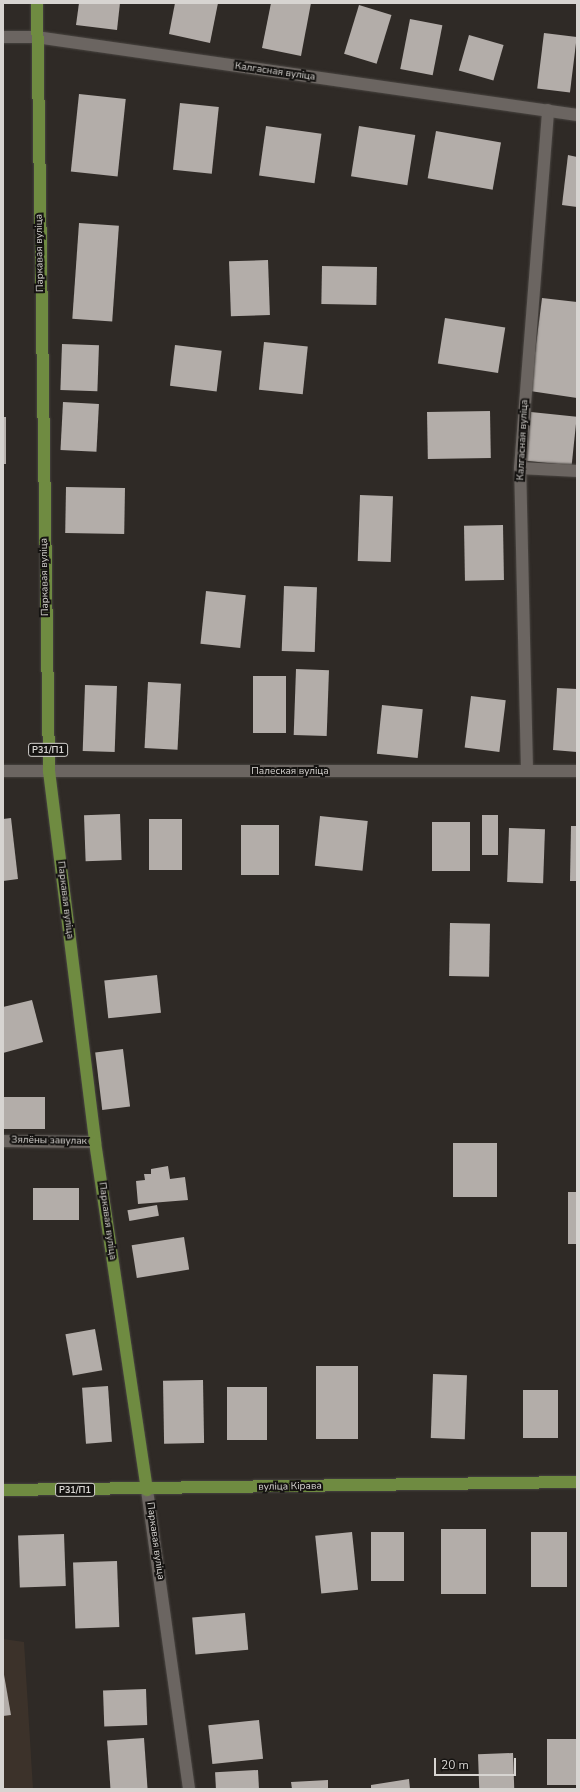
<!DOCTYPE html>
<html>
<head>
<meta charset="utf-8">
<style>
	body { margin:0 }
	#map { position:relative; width:580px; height:1792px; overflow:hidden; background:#2f2a26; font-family:"Nunito Sans",sans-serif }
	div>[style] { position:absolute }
	.built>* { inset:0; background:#3c322a }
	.building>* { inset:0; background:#b3ada9; transform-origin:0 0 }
	.roads { filter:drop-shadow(0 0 1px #494541) drop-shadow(0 0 1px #494541) }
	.minor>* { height:12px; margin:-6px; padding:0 6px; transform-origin:6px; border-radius:6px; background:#6b6561 }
	.major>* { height:12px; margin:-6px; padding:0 6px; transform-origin:6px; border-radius:6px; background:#6f8b41 }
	span { translate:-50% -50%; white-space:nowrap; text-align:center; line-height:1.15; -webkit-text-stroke:4px #151311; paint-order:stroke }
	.shield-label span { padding:1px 3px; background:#151311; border:1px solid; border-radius:3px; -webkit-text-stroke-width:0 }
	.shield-label { font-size:9px; color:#d7d4d1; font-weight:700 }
	.street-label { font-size:10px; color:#d7d4d1 }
	.frame { position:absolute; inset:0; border:4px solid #d7d4d1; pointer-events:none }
	.scale { position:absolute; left:434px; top:1758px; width:82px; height:18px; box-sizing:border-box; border:2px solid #d7d4d1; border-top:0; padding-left:5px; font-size:12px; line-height:14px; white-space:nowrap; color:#d7d4d1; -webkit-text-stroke:3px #151311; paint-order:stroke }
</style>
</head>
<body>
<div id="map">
	<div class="built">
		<i style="clip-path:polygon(3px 1639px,24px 1642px,33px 1789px,3px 1789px)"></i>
	</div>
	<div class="building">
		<i style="clip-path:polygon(79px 3px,120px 3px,117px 30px,76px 25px)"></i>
		<i style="clip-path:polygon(175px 3px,218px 3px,210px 43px,169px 34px)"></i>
		<i style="clip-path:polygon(271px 3px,311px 3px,301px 56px,262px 48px)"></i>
		<i style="left:359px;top:5px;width:34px;height:51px;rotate:17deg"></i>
		<i style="left:410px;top:19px;width:33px;height:51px;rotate:11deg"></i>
		<i style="left:544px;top:33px;width:33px;height:56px;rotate:7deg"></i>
		<i style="left:469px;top:35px;width:36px;height:37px;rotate:16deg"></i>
		<i style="left:79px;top:94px;width:47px;height:78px;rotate:6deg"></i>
		<i style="left:180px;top:103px;width:39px;height:67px;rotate:6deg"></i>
		<i style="left:266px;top:126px;width:56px;height:50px;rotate:8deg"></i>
		<i style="left:359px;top:126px;width:57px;height:51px;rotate:9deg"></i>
		<i style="left:436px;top:131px;width:66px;height:48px;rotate:10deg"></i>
		<i style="clip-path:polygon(568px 155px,577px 157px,577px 207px,562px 205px)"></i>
		<i style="left:79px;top:223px;width:40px;height:96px;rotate:4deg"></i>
		<i style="left:268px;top:260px;width:55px;height:39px;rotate:88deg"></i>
		<i style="left:322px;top:266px;width:55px;height:38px;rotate:1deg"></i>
		<i style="clip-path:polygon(542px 298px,577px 302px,577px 398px,530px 391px)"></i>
		<i style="left:445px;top:318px;width:61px;height:46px;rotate:9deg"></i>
		<i style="left:264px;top:342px;width:44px;height:48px;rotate:6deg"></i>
		<i style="left:62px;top:344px;width:37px;height:46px;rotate:2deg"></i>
		<i style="left:175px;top:345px;width:47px;height:41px;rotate:7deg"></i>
		<i style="left:63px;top:402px;width:36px;height:48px;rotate:3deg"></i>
		<i style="left:490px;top:411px;width:47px;height:63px;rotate:89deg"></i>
		<i style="left:531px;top:412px;width:46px;height:49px;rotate:6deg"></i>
		<i style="left:3px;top:417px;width:3px;height:47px"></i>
		<i style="left:66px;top:487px;width:59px;height:46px;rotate:1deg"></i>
		<i style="left:360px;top:495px;width:33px;height:66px;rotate:2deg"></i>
		<i style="left:503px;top:525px;width:55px;height:39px;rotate:89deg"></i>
		<i style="left:284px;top:586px;width:33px;height:65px;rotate:2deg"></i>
		<i style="left:206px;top:591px;width:40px;height:53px;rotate:6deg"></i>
		<i style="left:296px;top:669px;width:33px;height:66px;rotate:2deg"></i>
		<i style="left:253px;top:676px;width:33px;height:57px"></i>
		<i style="left:148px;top:682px;width:33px;height:66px;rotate:3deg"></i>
		<i style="left:85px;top:685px;width:32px;height:66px;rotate:2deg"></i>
		<i style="clip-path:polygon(557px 688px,577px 689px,577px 752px,553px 750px)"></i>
		<i style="left:471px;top:696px;width:35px;height:52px;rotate:7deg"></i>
		<i style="left:382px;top:705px;width:41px;height:49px;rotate:6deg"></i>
		<i style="left:120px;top:814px;width:46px;height:36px;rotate:88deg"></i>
		<i style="left:482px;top:815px;width:16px;height:40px"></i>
		<i style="left:320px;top:816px;width:48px;height:50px;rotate:6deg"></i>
		<i style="clip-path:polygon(11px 818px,18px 879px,3px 881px,3px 819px)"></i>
		<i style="left:149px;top:819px;width:33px;height:51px"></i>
		<i style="left:432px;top:822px;width:38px;height:49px"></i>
		<i style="left:279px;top:825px;width:50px;height:38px;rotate:90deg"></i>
		<i style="clip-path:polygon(571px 826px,577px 826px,577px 881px,570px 881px)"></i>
		<i style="left:509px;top:828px;width:36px;height:54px;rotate:2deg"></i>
		<i style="left:450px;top:923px;width:40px;height:53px;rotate:1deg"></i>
		<i style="left:157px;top:975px;width:38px;height:53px;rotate:84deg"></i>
		<i style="clip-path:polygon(32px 1000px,43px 1042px,3px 1053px,3px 1007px)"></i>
		<i style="left:123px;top:1049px;width:58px;height:28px;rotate:83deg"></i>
		<i style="left:3px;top:1097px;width:42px;height:32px"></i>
		<i style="left:453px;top:1143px;width:44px;height:54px"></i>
		<i style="clip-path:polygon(168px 1166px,170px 1179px,185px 1177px,188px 1200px,138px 1204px,136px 1181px,145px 1180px,144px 1174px,151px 1174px,151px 1169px)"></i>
		<i style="left:79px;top:1188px;width:32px;height:46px;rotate:90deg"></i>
		<i style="left:568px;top:1192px;width:9px;height:52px"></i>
		<i style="left:157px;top:1205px;width:11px;height:30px;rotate:80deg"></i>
		<i style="left:184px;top:1237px;width:33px;height:53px;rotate:81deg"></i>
		<i style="left:95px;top:1329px;width:42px;height:30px;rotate:80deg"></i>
		<i style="left:316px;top:1366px;width:42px;height:73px"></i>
		<i style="left:433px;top:1374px;width:34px;height:64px;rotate:2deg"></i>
		<i style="left:203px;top:1380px;width:63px;height:40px;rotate:89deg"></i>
		<i style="left:108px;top:1386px;width:56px;height:26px;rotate:86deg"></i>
		<i style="left:227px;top:1387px;width:40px;height:53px"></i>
		<i style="left:523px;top:1390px;width:35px;height:48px"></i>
		<i style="left:441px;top:1529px;width:45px;height:65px"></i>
		<i style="left:352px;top:1532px;width:58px;height:37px;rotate:84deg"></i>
		<i style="left:371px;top:1532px;width:33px;height:49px"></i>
		<i style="left:567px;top:1532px;width:55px;height:36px;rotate:90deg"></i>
		<i style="left:64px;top:1534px;width:52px;height:46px;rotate:88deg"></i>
		<i style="left:117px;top:1561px;width:66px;height:44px;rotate:88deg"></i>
		<i style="left:245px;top:1613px;width:37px;height:53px;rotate:85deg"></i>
		<i style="clip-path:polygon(3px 1669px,11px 1715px,3px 1716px)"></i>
		<i style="left:146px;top:1689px;width:36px;height:43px;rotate:88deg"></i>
		<i style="left:259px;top:1720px;width:39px;height:51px;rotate:84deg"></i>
		<i style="left:144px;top:1738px;width:51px;height:37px;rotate:86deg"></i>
		<i style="left:577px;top:1739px;width:46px;height:30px;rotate:90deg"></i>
		<i style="left:513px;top:1753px;width:36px;height:35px;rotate:88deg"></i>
		<i style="left:258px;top:1770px;width:19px;height:43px;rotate:87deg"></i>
		<i style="clip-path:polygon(409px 1779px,410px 1789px,371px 1789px,371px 1785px)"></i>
		<i style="clip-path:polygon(328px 1780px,328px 1789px,292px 1789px,291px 1782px)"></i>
	</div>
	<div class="roads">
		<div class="minor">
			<i style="left:3px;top:37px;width:33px"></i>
			<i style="left:36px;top:37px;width:547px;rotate:8.2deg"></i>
			<i style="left:520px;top:468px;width:57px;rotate:3deg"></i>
			<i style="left:527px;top:770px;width:302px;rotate:-91.3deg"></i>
			<i style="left:520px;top:468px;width:359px;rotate:-85.5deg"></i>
			<i style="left:3px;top:771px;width:574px"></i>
			<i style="left:3px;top:1141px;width:92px;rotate:0.6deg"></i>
			<i style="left:147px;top:1490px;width:302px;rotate:82deg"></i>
		</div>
		<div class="major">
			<i style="left:37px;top:3px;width:768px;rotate:89.1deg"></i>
			<i style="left:49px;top:771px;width:374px;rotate:82.9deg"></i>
			<i style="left:95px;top:1142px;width:352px;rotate:81.5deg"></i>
			<i style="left:3px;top:1490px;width:574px;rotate:-0.8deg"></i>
		</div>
	</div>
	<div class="shield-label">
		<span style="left:48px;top:750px">Р31/П1</span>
		<span style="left:75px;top:1490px">Р31/П1</span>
	</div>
	<div class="street-label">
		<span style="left:275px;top:72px;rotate:8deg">Калгасная вуліца</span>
		<span style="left:40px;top:253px;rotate:-91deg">Паркавая вуліца</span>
		<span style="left:523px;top:440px;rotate:-87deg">Калгасная вуліца</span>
		<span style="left:45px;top:577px;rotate:-91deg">Паркавая вуліца</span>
		<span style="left:290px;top:772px">Палеская вуліца</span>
		<span style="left:65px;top:900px;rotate:83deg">Паркавая вуліца</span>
		<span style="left:49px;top:1141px;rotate:1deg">Зялёны завулак</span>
		<span style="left:107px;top:1221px;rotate:82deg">Паркавая вуліца</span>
		<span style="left:290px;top:1487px;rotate:-1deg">вуліца Кірава</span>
		<span style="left:155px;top:1541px;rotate:82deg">Паркавая вуліца</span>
	</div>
	<div class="frame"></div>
	<div class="scale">20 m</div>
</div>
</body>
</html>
